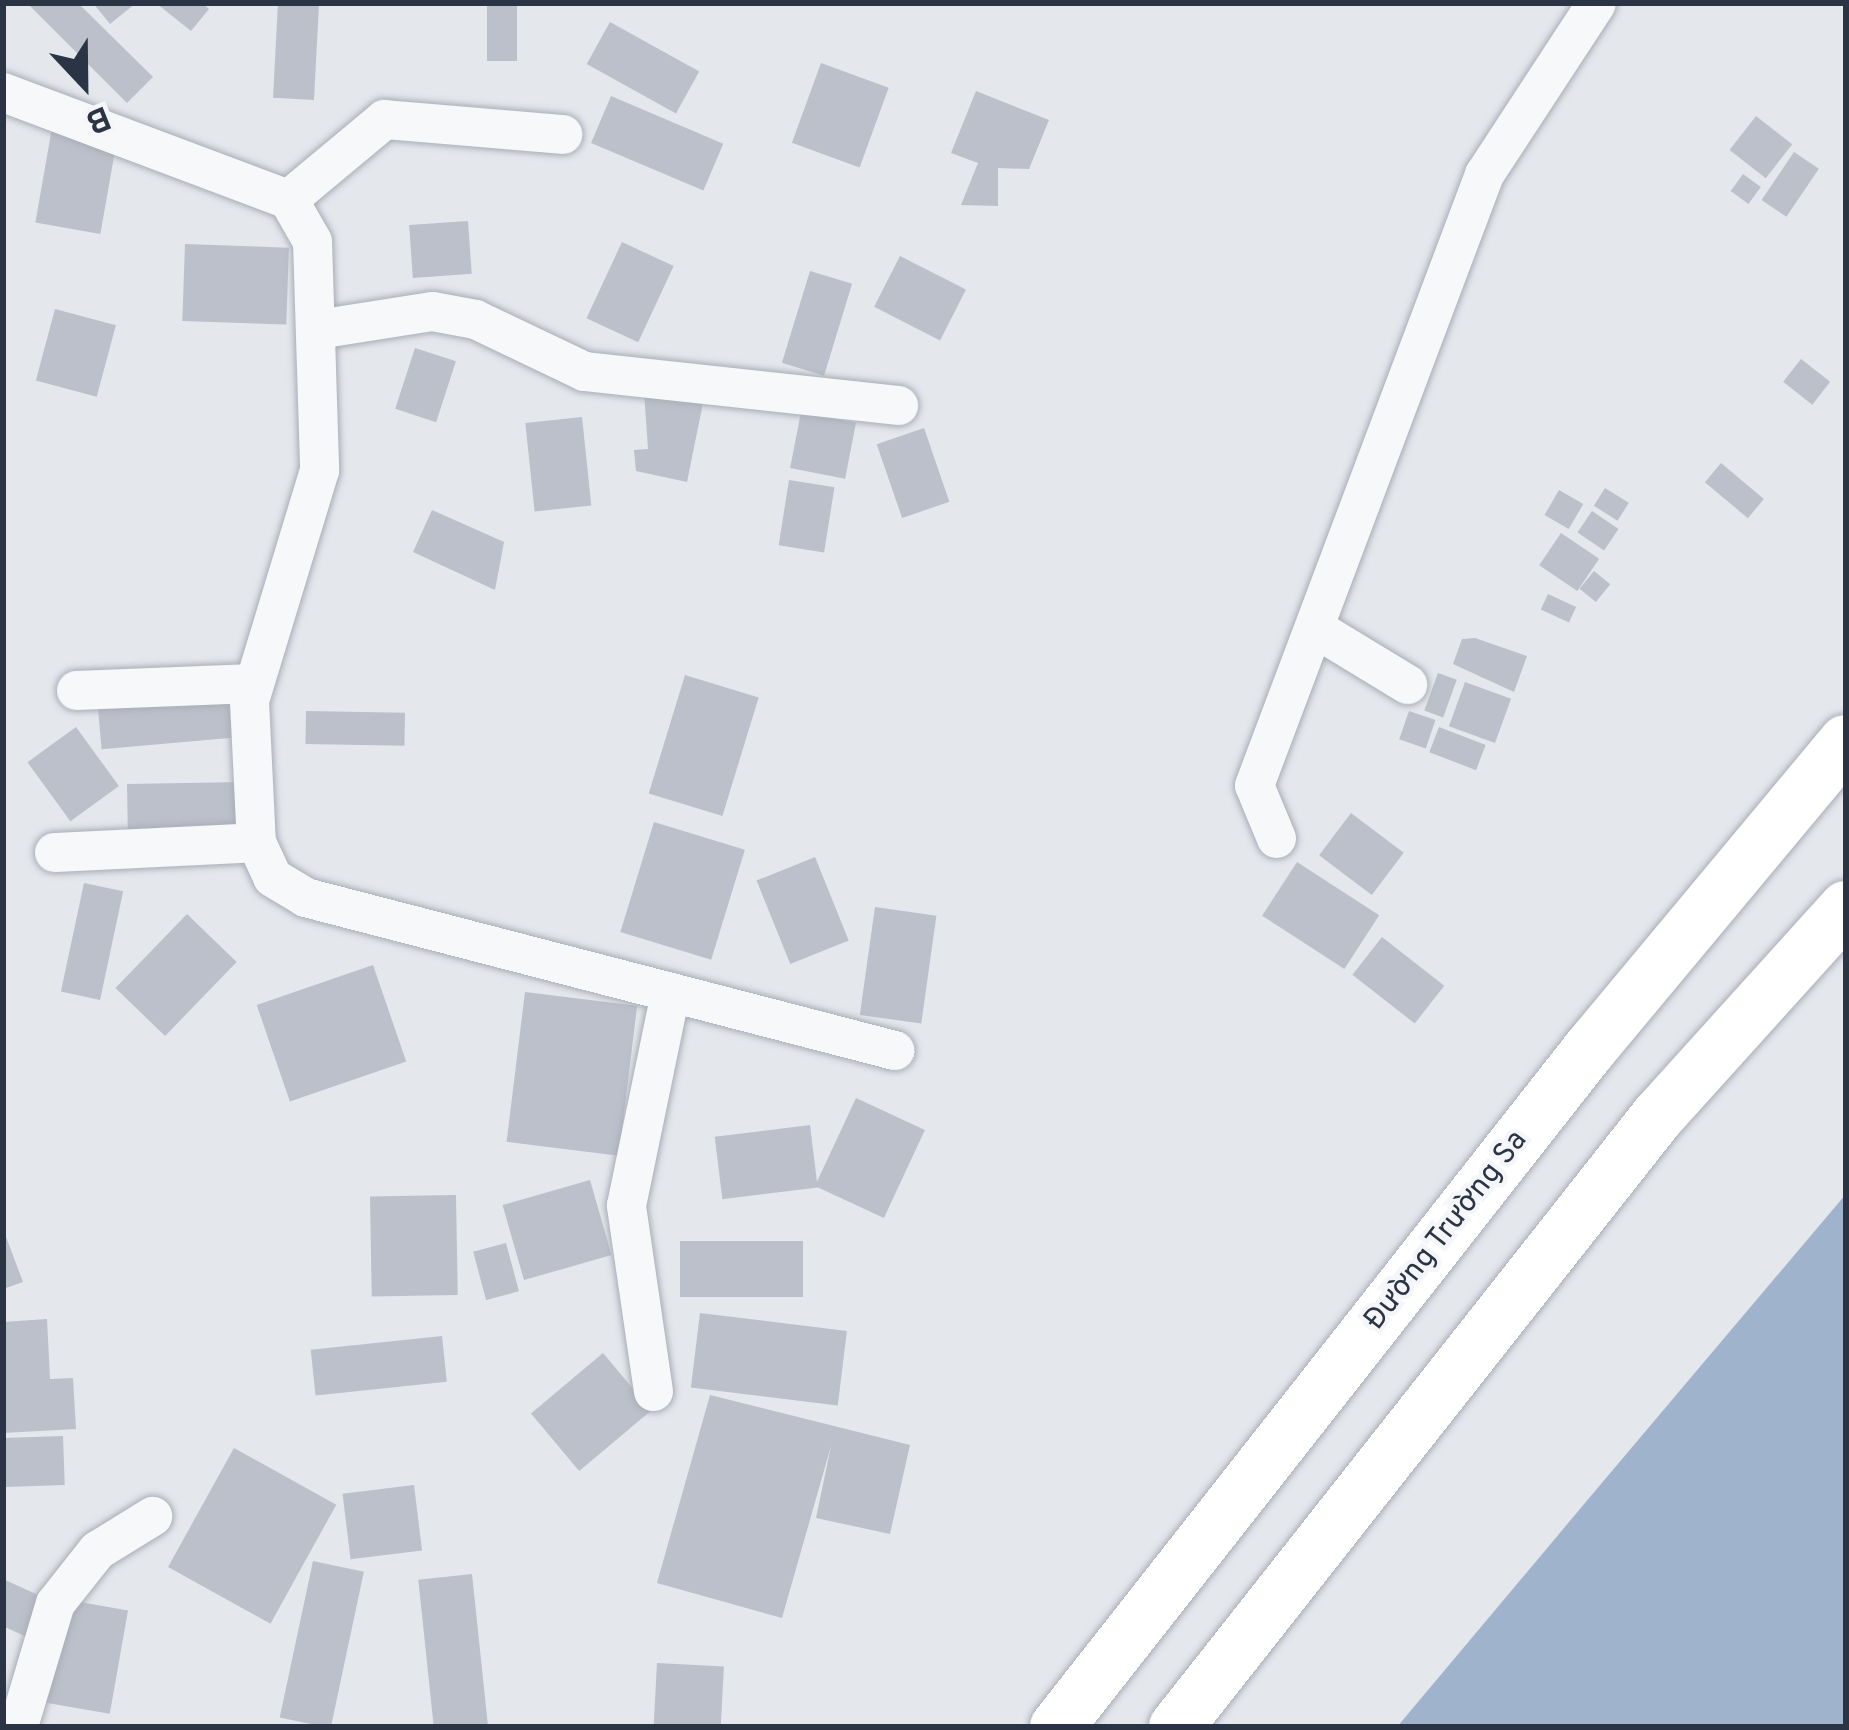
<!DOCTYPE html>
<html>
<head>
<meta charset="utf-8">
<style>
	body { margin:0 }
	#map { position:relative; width:1849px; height:1730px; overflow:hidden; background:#e4e7ec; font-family:Overpass,sans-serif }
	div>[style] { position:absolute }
	.water>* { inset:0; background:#9fb4cc }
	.building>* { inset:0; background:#bbc0ca; transform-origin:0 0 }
	.roads { filter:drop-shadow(0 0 3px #a9aeb7) drop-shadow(0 0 3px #a9aeb7) }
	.street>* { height:39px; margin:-19.5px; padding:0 19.5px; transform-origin:19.5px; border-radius:19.5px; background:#f7f8fa }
	.secondary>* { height:54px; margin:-27px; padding:0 27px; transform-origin:27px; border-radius:27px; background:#fff }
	span { translate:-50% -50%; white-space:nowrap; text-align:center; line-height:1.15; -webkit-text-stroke:9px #f4f6f9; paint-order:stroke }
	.street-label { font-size:30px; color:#2b3445 }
	.frame { position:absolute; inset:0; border:6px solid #2b3445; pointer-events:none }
	.north { position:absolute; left:24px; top:24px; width:120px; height:120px; -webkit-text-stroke:9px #f4f6f9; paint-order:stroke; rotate:158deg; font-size:33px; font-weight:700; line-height:48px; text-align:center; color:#2b3445 }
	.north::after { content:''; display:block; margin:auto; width:42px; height:54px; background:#2b3445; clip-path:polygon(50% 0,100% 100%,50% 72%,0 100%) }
</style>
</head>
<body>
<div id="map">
	<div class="water">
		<i style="clip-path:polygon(1846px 1194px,1846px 1727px,1397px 1727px,1590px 1497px)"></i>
	</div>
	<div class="building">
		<i style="clip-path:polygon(78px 3px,153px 77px,127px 103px,30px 6px)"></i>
		<i style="clip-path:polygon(93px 3px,136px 3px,110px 24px)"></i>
		<i style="clip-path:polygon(156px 3px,202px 3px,209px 9px,191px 31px)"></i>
		<i style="left:278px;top:3px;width:41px;height:95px;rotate:3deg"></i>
		<i style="left:487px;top:3px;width:30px;height:58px"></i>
		<i style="left:610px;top:22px;width:102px;height:48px;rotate:29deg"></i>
		<i style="left:821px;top:63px;width:72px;height:85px;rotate:20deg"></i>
		<i style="clip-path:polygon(976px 91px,1049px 120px,1029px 169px,998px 168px,998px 206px,961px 205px,978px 163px,951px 153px)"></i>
		<i style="left:611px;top:96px;width:122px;height:51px;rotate:23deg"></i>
		<i style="left:1756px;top:116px;width:46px;height:43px;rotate:38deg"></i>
		<i style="left:52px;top:128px;width:66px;height:96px;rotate:10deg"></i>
		<i style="left:1794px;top:152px;width:30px;height:58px;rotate:34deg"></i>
		<i style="left:1743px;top:174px;width:22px;height:21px;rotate:36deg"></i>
		<i style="left:468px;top:221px;width:53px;height:59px;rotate:86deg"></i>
		<i style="left:622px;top:242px;width:57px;height:84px;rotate:25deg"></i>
		<i style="left:185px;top:244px;width:104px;height:77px;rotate:2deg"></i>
		<i style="left:900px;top:256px;width:74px;height:57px;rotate:27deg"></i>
		<i style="left:810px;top:271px;width:44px;height:96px;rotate:17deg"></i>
		<i style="left:55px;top:309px;width:63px;height:74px;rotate:15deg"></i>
		<i style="left:415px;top:348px;width:43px;height:64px;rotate:18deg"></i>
		<i style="left:1801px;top:359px;width:37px;height:29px;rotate:38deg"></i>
		<i style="clip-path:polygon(644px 392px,703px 403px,687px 482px,636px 471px,634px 450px,648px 449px)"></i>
		<i style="left:801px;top:412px;width:56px;height:57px;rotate:11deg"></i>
		<i style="left:582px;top:417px;width:89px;height:57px;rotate:84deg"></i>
		<i style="left:924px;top:428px;width:78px;height:50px;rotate:71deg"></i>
		<i style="left:1721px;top:463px;width:56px;height:25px;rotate:40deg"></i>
		<i style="left:789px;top:480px;width:46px;height:66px;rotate:9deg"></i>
		<i style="left:1605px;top:488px;width:28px;height:21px;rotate:32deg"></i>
		<i style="left:1559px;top:490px;width:28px;height:29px;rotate:30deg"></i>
		<i style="clip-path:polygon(432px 510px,504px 542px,495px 590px,413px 552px)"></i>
		<i style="left:1592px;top:511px;width:32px;height:26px;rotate:34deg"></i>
		<i style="left:1561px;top:533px;width:46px;height:39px;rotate:34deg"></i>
		<i style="left:1594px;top:571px;width:21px;height:23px;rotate:39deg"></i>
		<i style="left:1548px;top:594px;width:31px;height:17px;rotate:25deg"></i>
		<i style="clip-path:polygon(1475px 638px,1527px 656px,1514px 692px,1453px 664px,1462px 639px)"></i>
		<i style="left:1438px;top:673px;width:20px;height:40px;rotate:20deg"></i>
		<i style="left:685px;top:675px;width:77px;height:124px;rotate:17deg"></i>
		<i style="left:1465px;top:682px;width:49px;height:47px;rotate:20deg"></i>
		<i style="left:228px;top:691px;width:47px;height:131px;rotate:85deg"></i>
		<i style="left:306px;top:711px;width:99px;height:33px;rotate:1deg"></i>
		<i style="left:1409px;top:711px;width:28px;height:30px;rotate:19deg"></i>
		<i style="left:76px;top:727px;width:73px;height:60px;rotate:54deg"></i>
		<i style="left:1439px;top:727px;width:50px;height:27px;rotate:21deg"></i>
		<i style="left:246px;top:782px;width:54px;height:119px;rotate:89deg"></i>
		<i style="left:1351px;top:813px;width:66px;height:53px;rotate:37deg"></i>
		<i style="left:654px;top:822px;width:95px;height:115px;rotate:17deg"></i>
		<i style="left:815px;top:857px;width:90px;height:63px;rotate:68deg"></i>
		<i style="left:1297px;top:862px;width:98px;height:64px;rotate:33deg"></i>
		<i style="left:84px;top:883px;width:40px;height:111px;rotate:12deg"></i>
		<i style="left:875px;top:907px;width:62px;height:109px;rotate:8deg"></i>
		<i style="left:187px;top:914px;width:69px;height:103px;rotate:44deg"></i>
		<i style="left:1382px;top:937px;width:79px;height:48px;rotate:38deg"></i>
		<i style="left:373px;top:965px;width:102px;height:123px;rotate:71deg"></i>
		<i style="left:525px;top:992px;width:113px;height:151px;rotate:7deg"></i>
		<i style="left:856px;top:1098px;width:76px;height:97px;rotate:25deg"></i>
		<i style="left:810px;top:1125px;width:63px;height:96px;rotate:83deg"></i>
		<i style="left:590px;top:1180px;width:78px;height:91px;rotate:74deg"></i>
		<i style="left:456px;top:1195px;width:100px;height:86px;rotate:89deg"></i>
		<i style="clip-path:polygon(3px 1229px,23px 1282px,3px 1289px)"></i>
		<i style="left:680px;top:1241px;width:123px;height:56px"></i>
		<i style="left:506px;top:1243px;width:50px;height:34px;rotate:75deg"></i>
		<i style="left:700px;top:1313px;width:148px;height:75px;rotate:7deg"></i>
		<i style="clip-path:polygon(47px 1319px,50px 1379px,73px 1378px,76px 1429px,3px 1433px,3px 1322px)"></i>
		<i style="left:442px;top:1336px;width:46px;height:132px;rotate:84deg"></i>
		<i style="left:603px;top:1353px;width:75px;height:94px;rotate:50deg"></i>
		<i style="clip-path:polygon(710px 1395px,910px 1445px,890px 1534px,816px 1518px,831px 1446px,782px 1618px,657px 1583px)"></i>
		<i style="left:63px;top:1436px;width:49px;height:60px;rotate:88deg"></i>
		<i style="left:234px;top:1448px;width:117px;height:136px;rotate:29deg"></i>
		<i style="left:414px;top:1485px;width:66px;height:72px;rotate:83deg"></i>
		<i style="left:313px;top:1561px;width:52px;height:160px;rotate:12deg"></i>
		<i style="left:472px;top:1574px;width:154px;height:54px;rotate:84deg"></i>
		<i style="clip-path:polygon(3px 1579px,49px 1600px,31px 1639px,3px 1626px)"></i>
		<i style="left:63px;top:1599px;width:66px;height:105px;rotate:10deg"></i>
		<i style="left:657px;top:1663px;width:67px;height:64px;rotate:3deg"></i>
	</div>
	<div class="roads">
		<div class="street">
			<i style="left:3px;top:92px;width:304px;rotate:20.6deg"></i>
			<i style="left:288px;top:199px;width:48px;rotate:60.3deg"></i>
			<i style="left:312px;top:241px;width:229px;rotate:88.2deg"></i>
			<i style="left:319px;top:470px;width:241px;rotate:106.9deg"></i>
			<i style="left:249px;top:701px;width:141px;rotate:87.2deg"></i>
			<i style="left:256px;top:842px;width:38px;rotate:65deg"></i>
			<i style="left:272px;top:877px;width:39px;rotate:31deg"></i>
			<i style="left:305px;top:897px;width:609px;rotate:14.56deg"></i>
			<i style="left:288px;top:199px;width:125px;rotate:-39.8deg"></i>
			<i style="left:384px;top:119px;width:179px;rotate:4.8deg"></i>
			<i style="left:317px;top:329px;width:116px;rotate:-8.9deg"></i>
			<i style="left:432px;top:311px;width:44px;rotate:10.5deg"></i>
			<i style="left:475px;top:319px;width:121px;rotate:25.5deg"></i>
			<i style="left:584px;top:371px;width:316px;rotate:6.2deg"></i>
			<i style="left:1315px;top:628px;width:108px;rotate:31.3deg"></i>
			<i style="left:76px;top:690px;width:176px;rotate:-2.3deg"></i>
			<i style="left:1276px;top:838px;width:57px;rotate:-112.5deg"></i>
			<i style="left:1254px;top:785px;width:653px;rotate:-69.37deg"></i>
			<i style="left:1484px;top:174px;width:204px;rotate:-56.8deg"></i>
			<i style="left:54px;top:852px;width:202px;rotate:-2.8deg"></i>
			<i style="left:653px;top:1391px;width:188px;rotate:-98.3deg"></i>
			<i style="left:626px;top:1205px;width:211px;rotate:-78.3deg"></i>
			<i style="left:18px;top:1726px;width:128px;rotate:-73.3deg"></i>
			<i style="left:55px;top:1603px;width:68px;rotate:-51.6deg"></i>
			<i style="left:97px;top:1550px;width:65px;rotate:-31.7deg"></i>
		</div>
		<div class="secondary">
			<i style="left:1057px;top:1727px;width:861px;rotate:-51.84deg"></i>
			<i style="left:1589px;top:1050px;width:401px;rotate:-50.2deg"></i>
			<i style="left:1176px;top:1727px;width:777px;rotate:-51.74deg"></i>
			<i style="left:1657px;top:1117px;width:282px;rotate:-47.9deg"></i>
		</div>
	</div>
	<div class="street-label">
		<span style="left:1447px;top:1231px;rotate:-52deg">Đường Trường Sa</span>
	</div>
	<div class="frame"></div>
	<div class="north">B</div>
</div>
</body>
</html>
